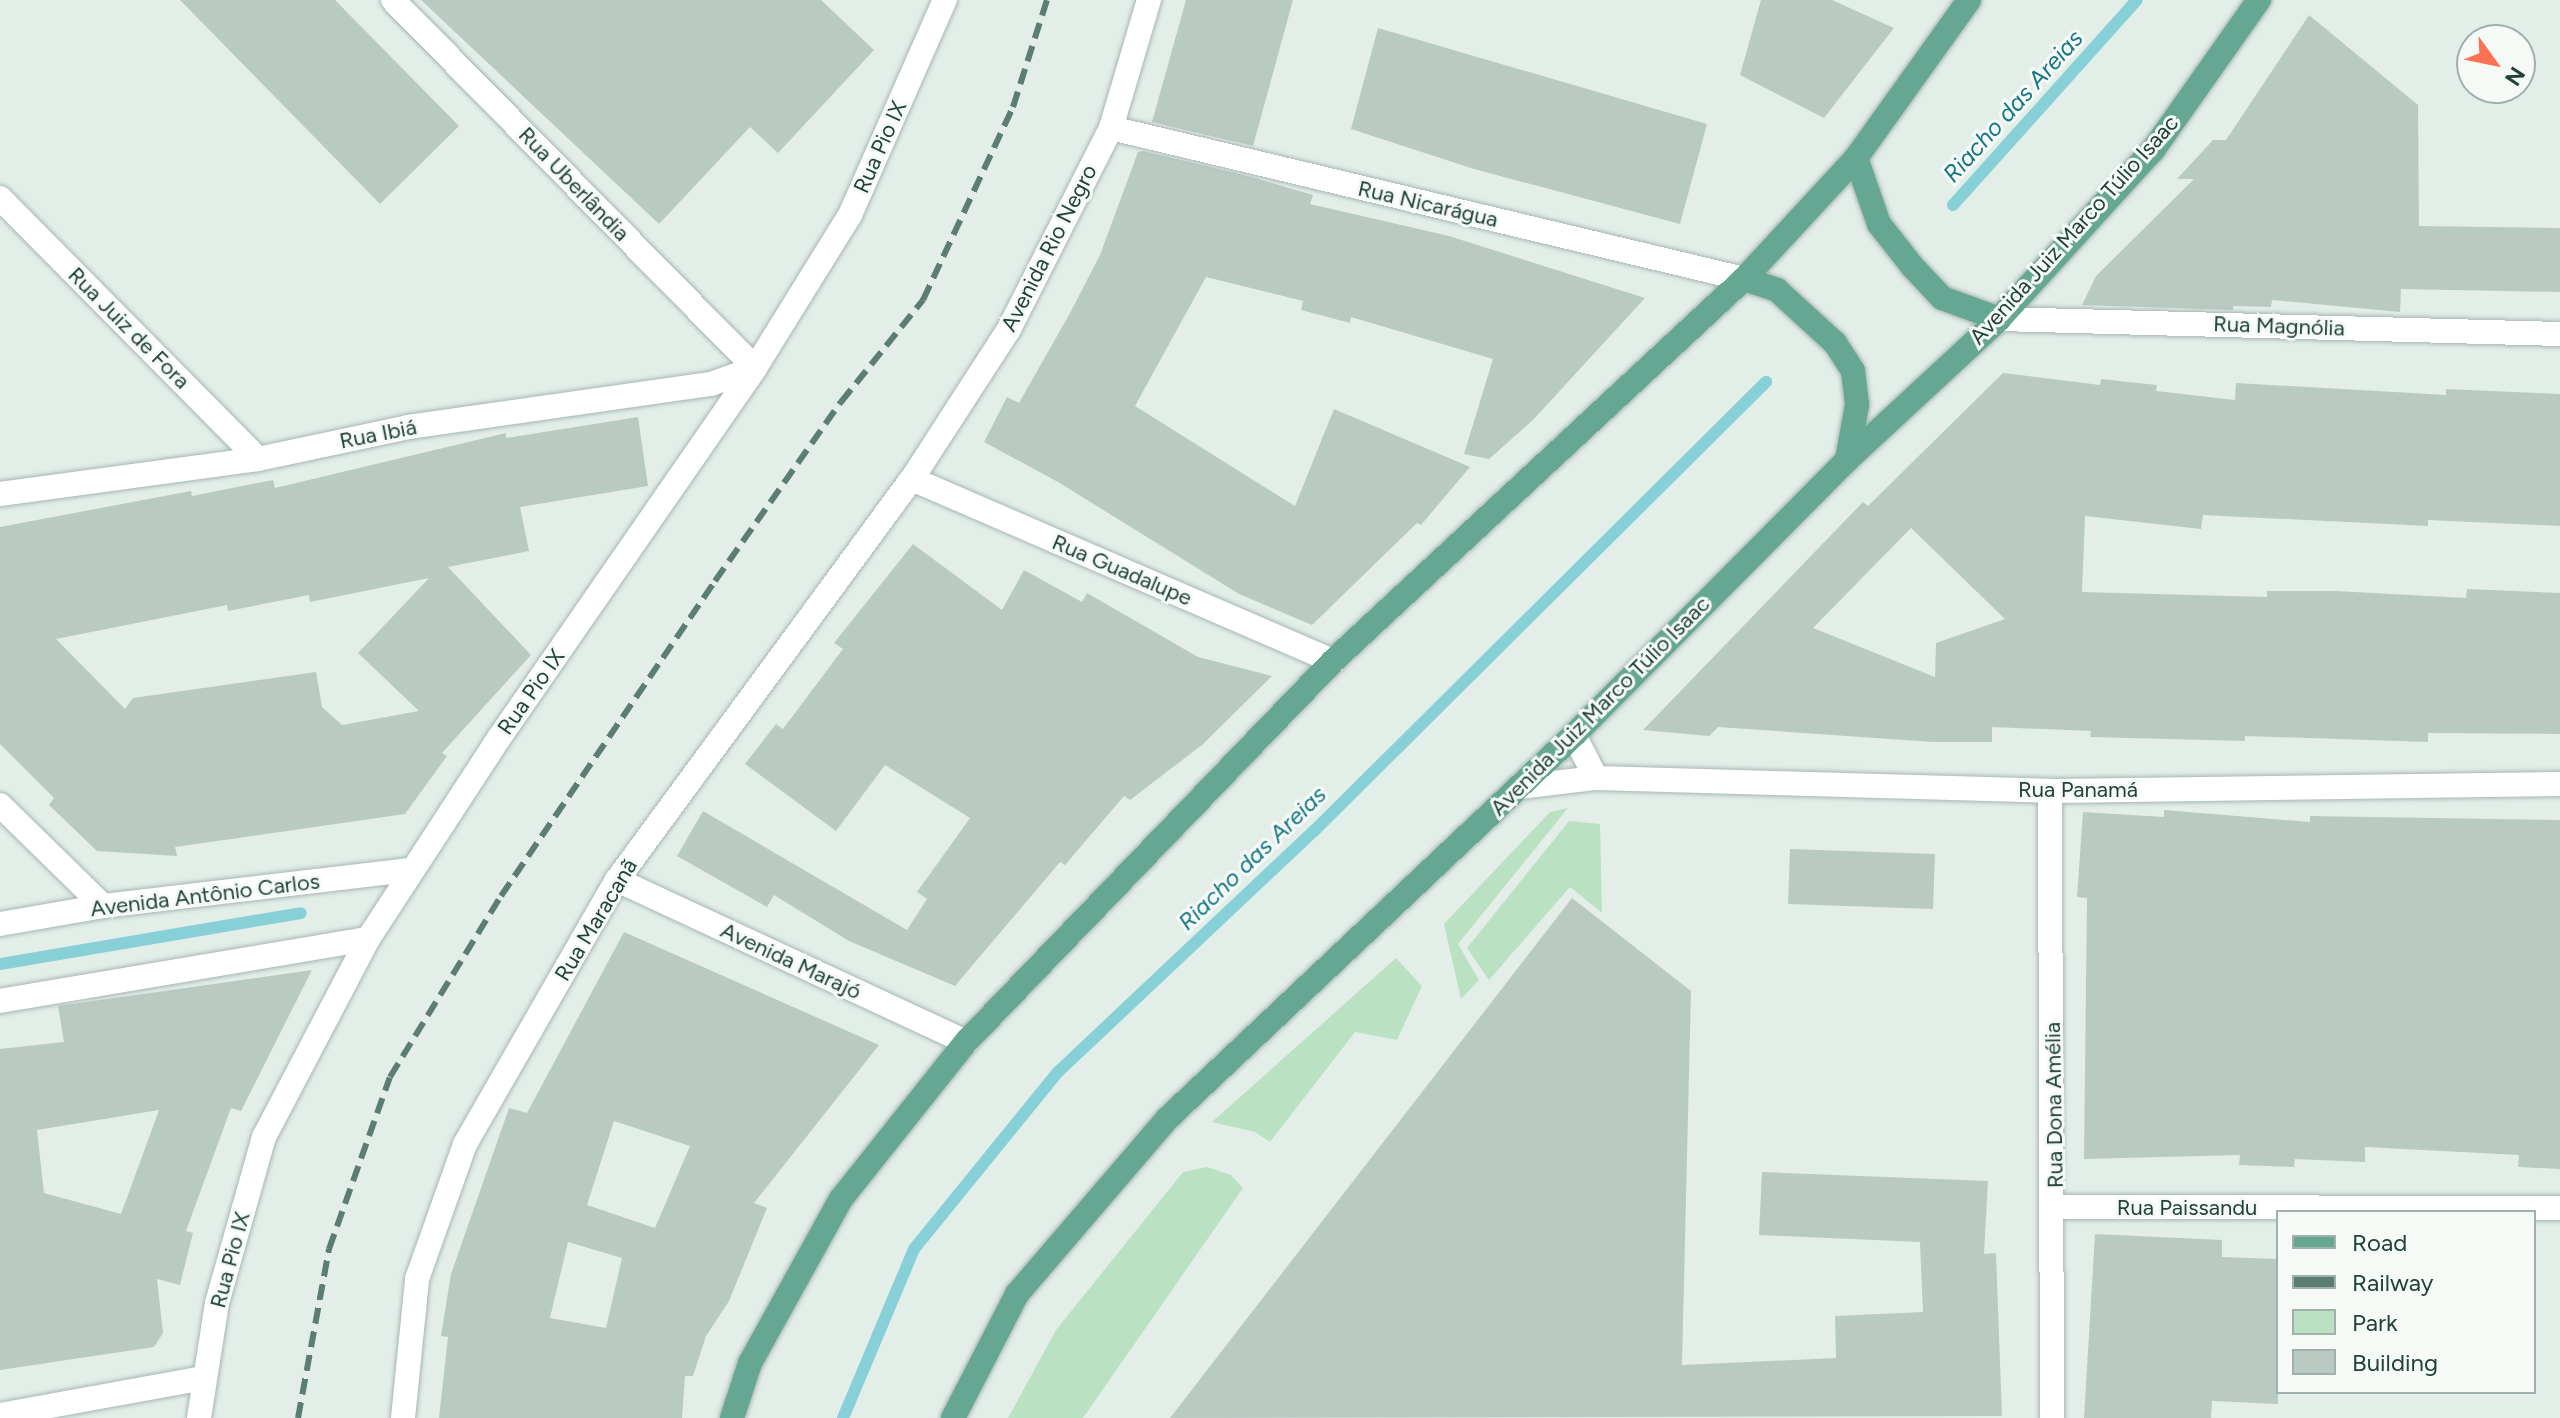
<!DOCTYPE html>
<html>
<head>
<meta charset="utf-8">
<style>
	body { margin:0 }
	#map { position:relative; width:2560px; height:1418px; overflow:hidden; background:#e4eee9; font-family:Figtree,sans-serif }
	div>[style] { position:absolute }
	.green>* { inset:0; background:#bbe1c3 }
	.stream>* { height:12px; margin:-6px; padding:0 6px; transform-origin:6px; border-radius:6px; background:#88d0d7 }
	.building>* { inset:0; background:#b9cac2; transform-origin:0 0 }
	.roads { filter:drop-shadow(0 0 2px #a6b7b0) drop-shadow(0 0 2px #a6b7b0) }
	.street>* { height:24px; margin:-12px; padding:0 12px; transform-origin:12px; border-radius:12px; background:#fff }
	.secondary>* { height:24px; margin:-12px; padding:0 12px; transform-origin:12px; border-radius:12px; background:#fff }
	.primary>* { height:24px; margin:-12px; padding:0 12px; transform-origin:12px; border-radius:12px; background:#65a792 }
	.rail>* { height:6px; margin-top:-3px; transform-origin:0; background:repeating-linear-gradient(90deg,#5c7d72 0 16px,transparent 0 24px) }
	span { translate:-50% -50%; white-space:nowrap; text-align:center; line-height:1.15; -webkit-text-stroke:6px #f5faf7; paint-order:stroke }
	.street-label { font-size:22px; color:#214237 }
	.water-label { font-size:24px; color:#167783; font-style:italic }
	.legend { position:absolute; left:2276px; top:1210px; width:260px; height:184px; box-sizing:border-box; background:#f5faf7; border:2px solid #a0b0aa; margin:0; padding:10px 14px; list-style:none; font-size:24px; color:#214237 }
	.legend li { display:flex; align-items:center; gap:16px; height:40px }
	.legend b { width:40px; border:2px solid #a0b0aa }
	.north { position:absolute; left:2456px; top:24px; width:80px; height:80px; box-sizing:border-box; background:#f5faf7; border:2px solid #a0b0aa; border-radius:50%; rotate:123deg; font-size:22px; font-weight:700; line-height:32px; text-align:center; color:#214237 }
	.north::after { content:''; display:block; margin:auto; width:28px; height:36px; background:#fc7354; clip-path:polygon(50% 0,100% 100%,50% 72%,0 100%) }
</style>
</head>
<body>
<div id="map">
	<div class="green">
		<i style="clip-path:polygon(1568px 808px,1458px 944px,1479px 980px,1461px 999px,1444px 924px,1550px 812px)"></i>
		<i style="clip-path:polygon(1569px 821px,1600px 824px,1602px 913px,1570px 887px,1489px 980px,1467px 948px)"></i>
		<i style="clip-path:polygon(1396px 958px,1422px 986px,1397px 1040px,1355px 1032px,1270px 1142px,1255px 1132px,1212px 1122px)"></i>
		<i style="clip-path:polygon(1207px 1167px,1231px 1175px,1243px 1188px,1083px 1418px,1008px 1418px,1056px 1330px,1183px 1172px)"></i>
	</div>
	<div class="stream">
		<i style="left:1953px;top:205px;width:275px;rotate:-48.1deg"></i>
		<i style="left:0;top:964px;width:305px;rotate:-9.6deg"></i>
		<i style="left:843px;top:1418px;width:183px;rotate:-67.2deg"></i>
		<i style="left:914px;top:1249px;width:228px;rotate:-50.9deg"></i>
		<i style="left:1058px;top:1072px;width:353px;rotate:-43.3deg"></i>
		<i style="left:1315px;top:830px;width:636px;rotate:-44.81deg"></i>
	</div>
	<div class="building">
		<i style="clip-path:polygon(180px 0,335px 0,459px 126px,380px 204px)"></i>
		<i style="clip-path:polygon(421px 0,821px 0,874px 50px,778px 153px,750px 127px,659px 224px)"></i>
		<i style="clip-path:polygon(1186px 0,1293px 0,1253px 146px,1152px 122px)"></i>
		<i style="clip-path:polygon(1761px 0,1832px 0,1894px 28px,1824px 118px,1740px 75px)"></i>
		<i style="clip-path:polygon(2309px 15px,2418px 105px,2419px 226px,2560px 228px,2560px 292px,2401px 289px,2400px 312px,2272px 300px,2271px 307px,2233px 306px,2233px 310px,2082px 305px,2096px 276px,2194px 179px,2177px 179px,2213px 140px,2226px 140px)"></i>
		<i style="clip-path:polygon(1378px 28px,1707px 124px,1680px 224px,1474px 169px,1351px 129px)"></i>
		<i style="clip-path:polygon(1143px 151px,1244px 175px,1313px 195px,1310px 204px,1449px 236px,1645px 298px,1533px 420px,1489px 459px,1464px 454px,1493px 359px,1351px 317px,1350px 323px,1301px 310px,1303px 301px,1206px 277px,1135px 406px,1295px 506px,1334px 409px,1470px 467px,1421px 525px,1417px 523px,1312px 625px,1239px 594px,1058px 482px,984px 442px,1007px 397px,1019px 403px,1070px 313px,1100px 255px,1138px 152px)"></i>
		<i style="clip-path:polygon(evenodd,2003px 373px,2100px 385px,2101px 379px,2157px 385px,2156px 391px,2235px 400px,2236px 383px,2446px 395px,2446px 389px,2560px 394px,2560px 526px,2428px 520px,2428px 526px,2203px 515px,2201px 529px,2085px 516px,2082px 592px,2267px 597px,2267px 591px,2336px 591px,2466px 598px,2467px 589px,2560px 593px,2560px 734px,2428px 733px,2428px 742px,2245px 736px,2245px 741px,2090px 737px,2091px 731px,1992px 727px,1992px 742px,1933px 742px,1718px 727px,1709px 736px,1643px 730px,1863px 502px,1868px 506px,2003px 373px,1911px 528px,2005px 619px,1936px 643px,1935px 677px,1813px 628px,1911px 528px)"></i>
		<i style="clip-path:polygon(evenodd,638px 417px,648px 486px,520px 507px,529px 551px,448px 567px,531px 655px,442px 753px,447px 756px,405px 814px,175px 847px,177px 856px,97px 851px,49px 805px,54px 798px,0 744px,0 527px,191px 491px,192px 496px,273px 480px,275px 488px,506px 433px,506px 438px,638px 417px,429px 578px,358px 653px,419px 711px,342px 725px,322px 707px,316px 672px,133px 698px,125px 709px,56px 639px,227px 605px,228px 611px,309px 595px,310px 602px,429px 578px)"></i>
		<i style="clip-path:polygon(913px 544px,1002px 610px,1024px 570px,1082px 602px,1087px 593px,1198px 657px,1272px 676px,1202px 745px,1130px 800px,1124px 796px,1065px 865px,1060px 862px,955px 986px,849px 941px,774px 895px,767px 907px,677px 856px,703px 811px,907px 930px,927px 899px,917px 892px,970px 818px,885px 765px,836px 831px,745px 764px,776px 724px,783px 729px,843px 649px,834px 643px)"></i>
		<i style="clip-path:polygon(2164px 810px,2310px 822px,2310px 816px,2560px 820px,2560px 1169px,2518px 1167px,2519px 1155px,2365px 1147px,2365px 1162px,2295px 1159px,2294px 1167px,2239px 1165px,2240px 1155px,2084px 1159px,2087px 898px,2077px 897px,2083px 812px,2164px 817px)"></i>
		<i style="left:1790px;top:849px;width:145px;height:55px;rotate:2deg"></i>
		<i style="clip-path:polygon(1572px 898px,1691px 991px,1682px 1365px,1836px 1358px,1835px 1316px,1923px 1312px,1920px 1242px,1759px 1235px,1762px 1172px,1988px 1181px,1984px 1254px,1996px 1253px,2002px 1416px,1170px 1418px)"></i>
		<i style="clip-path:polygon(evenodd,624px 932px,879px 1045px,754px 1203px,767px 1208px,729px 1301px,706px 1336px,693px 1376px,685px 1376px,682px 1418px,439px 1418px,448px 1337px,441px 1336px,451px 1274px,509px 1108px,527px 1113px,624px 932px,614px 1121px,690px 1146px,655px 1228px,587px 1205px,614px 1121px,624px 932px,568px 1242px,622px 1258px,606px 1328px,550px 1318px,568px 1242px)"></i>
		<i style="clip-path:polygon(evenodd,312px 970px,241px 1111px,231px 1108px,186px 1231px,193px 1233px,180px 1285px,157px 1279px,163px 1333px,154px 1347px,0 1370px,0 1049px,64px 1042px,58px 1006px,312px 970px,159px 1110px,121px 1214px,44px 1193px,37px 1130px,159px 1110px)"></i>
		<i style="clip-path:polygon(2095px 1234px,2222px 1240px,2222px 1257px,2278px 1259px,2278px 1404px,2212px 1401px,2211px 1418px,2084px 1418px)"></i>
	</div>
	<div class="roads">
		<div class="street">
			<i style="left:393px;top:0;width:516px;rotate:45.47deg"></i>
			<i style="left:1111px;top:128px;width:651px;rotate:13.42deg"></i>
			<i style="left:0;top:198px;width:367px;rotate:45.3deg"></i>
			<i style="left:1999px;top:319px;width:561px;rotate:1.53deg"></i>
			<i style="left:912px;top:479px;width:459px;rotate:23.4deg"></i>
			<i style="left:1574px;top:735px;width:48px;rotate:62.9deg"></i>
			<i style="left:1519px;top:787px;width:78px;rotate:-6.7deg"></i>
			<i style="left:1596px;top:778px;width:454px;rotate:1.6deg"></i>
			<i style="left:2050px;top:791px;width:510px;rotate:-0.79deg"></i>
			<i style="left:2050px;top:791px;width:627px;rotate:89.82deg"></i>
			<i style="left:617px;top:880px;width:385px;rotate:24.9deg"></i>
			<i style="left:2055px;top:1207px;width:505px;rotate:0.11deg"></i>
			<i style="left:0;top:1415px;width:207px;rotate:-10.3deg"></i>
			<i style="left:403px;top:1418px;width:140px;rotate:-84.2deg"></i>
			<i style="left:417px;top:1279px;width:143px;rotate:-70.4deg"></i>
			<i style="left:465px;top:1144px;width:305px;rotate:-60.1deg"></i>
			<i style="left:617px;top:880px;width:498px;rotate:-53.7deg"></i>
			<i style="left:912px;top:479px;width:179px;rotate:-57.1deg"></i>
			<i style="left:1009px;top:329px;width:225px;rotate:-63.1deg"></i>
			<i style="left:1111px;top:128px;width:134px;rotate:-73.5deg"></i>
		</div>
		<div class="secondary">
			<i style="left:0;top:494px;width:260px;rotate:-7.7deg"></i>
			<i style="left:258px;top:459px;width:153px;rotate:-12deg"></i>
			<i style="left:408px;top:427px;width:306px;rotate:-8.1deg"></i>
			<i style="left:711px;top:384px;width:47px;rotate:-20deg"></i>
			<i style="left:0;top:805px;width:144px;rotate:44.4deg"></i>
			<i style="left:0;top:924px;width:105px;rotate:-9.9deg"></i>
			<i style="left:103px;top:906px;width:310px;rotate:-6.7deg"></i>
			<i style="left:0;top:1001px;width:373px;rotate:-9.6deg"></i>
			<i style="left:199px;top:1418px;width:116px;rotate:-81.1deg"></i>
			<i style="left:217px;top:1303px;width:173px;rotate:-74.2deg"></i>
			<i style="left:264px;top:1137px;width:224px;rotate:-62.3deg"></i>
			<i style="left:368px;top:939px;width:240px;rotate:-56.9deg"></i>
			<i style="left:499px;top:738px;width:450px;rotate:-55.3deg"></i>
			<i style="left:755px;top:368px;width:180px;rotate:-58.2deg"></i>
			<i style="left:850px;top:215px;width:235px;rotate:-66.2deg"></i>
		</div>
		<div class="primary">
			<i style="left:1856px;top:158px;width:70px;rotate:70.8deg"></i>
			<i style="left:1879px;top:224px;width:53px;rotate:51.8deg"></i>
			<i style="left:1912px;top:266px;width:44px;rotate:46.8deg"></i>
			<i style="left:1942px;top:298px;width:61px;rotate:20.2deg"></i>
			<i style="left:1744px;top:279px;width:35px;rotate:18deg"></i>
			<i style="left:1777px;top:290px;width:79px;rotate:42.4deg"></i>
			<i style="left:1835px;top:343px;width:33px;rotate:57deg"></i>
			<i style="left:1853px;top:371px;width:34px;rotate:83deg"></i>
			<i style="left:1857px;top:405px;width:56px;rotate:100.3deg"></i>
			<i style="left:732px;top:1418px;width:58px;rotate:-71.9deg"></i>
			<i style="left:750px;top:1363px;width:188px;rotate:-61deg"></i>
			<i style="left:841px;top:1199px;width:201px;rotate:-51.5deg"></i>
			<i style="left:966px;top:1042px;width:529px;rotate:-46.07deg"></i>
			<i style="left:1333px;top:661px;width:561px;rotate:-42.91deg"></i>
			<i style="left:1744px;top:279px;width:165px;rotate:-47.2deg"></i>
			<i style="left:1856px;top:158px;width:194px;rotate:-54.4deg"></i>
			<i style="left:953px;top:1418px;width:140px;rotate:-62.7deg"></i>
			<i style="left:1017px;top:1294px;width:232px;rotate:-49.4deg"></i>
			<i style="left:1168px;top:1118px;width:558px;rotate:-43.33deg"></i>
			<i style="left:1574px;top:735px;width:387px;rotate:-45.2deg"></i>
			<i style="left:1847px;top:460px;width:207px;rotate:-42.8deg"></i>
			<i style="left:1999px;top:319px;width:229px;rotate:-47.7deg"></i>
			<i style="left:2153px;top:150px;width:184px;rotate:-54.8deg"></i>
		</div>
	</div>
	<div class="rail">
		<i style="left:298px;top:1418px;width:172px;rotate:-79.6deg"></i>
		<i style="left:329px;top:1249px;width:182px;rotate:-70.5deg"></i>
		<i style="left:390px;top:1077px;width:212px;rotate:-58.5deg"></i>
		<i style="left:501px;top:896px;width:381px;rotate:-55.8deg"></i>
		<i style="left:715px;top:581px;width:219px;rotate:-54.9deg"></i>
		<i style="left:841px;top:402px;width:131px;rotate:-51.2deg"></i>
		<i style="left:923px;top:300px;width:213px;rotate:-65deg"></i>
		<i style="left:1013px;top:107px;width:112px;rotate:-72.4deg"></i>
	</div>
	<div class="street-label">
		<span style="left:880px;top:147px;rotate:-66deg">Rua Pio IX</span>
		<span style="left:574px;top:184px;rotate:46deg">Rua Uberlândia</span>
		<span style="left:1428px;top:204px;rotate:13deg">Rua Nicarágua</span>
		<span style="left:2074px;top:230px;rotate:-48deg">Avenida Juiz Marco Túlio Isaac</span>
		<span style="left:1049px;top:248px;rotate:-63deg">Avenida Rio Negro</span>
		<span style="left:2279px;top:326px;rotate:2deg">Rua Magnólia</span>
		<span style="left:129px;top:328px;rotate:45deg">Rua Juiz de Fora</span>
		<span style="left:378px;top:434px;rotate:-11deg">Rua Ibiá</span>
		<span style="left:1122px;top:570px;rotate:23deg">Rua Guadalupe</span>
		<span style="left:531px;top:692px;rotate:-55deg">Rua Pio IX</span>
		<span style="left:1600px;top:706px;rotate:-45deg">Avenida Juiz Marco Túlio Isaac</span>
		<span style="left:2078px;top:790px">Rua Panamá</span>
		<span style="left:205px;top:895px;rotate:-7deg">Avenida Antônio Carlos</span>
		<span style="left:596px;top:920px;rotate:-59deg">Rua Maracanã</span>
		<span style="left:791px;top:961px;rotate:25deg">Avenida Marajó</span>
		<span style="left:2054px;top:1105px;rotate:-91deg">Rua Dona Amélia</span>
		<span style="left:2187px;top:1208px">Rua Paissandu</span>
		<span style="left:230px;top:1260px;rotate:-75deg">Rua Pio IX</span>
	</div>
	<div class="water-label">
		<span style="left:2013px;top:106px;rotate:-48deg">Riacho das Areias</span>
		<span style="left:1252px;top:858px;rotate:-44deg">Riacho das Areias</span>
	</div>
	<ul class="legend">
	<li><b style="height:10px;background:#65a792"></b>Road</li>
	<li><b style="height:10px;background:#5c7d72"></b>Railway</li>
	<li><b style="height:22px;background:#bbe1c3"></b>Park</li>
	<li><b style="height:22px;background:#b9cac2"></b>Building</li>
	</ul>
	<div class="north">N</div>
</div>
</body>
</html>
